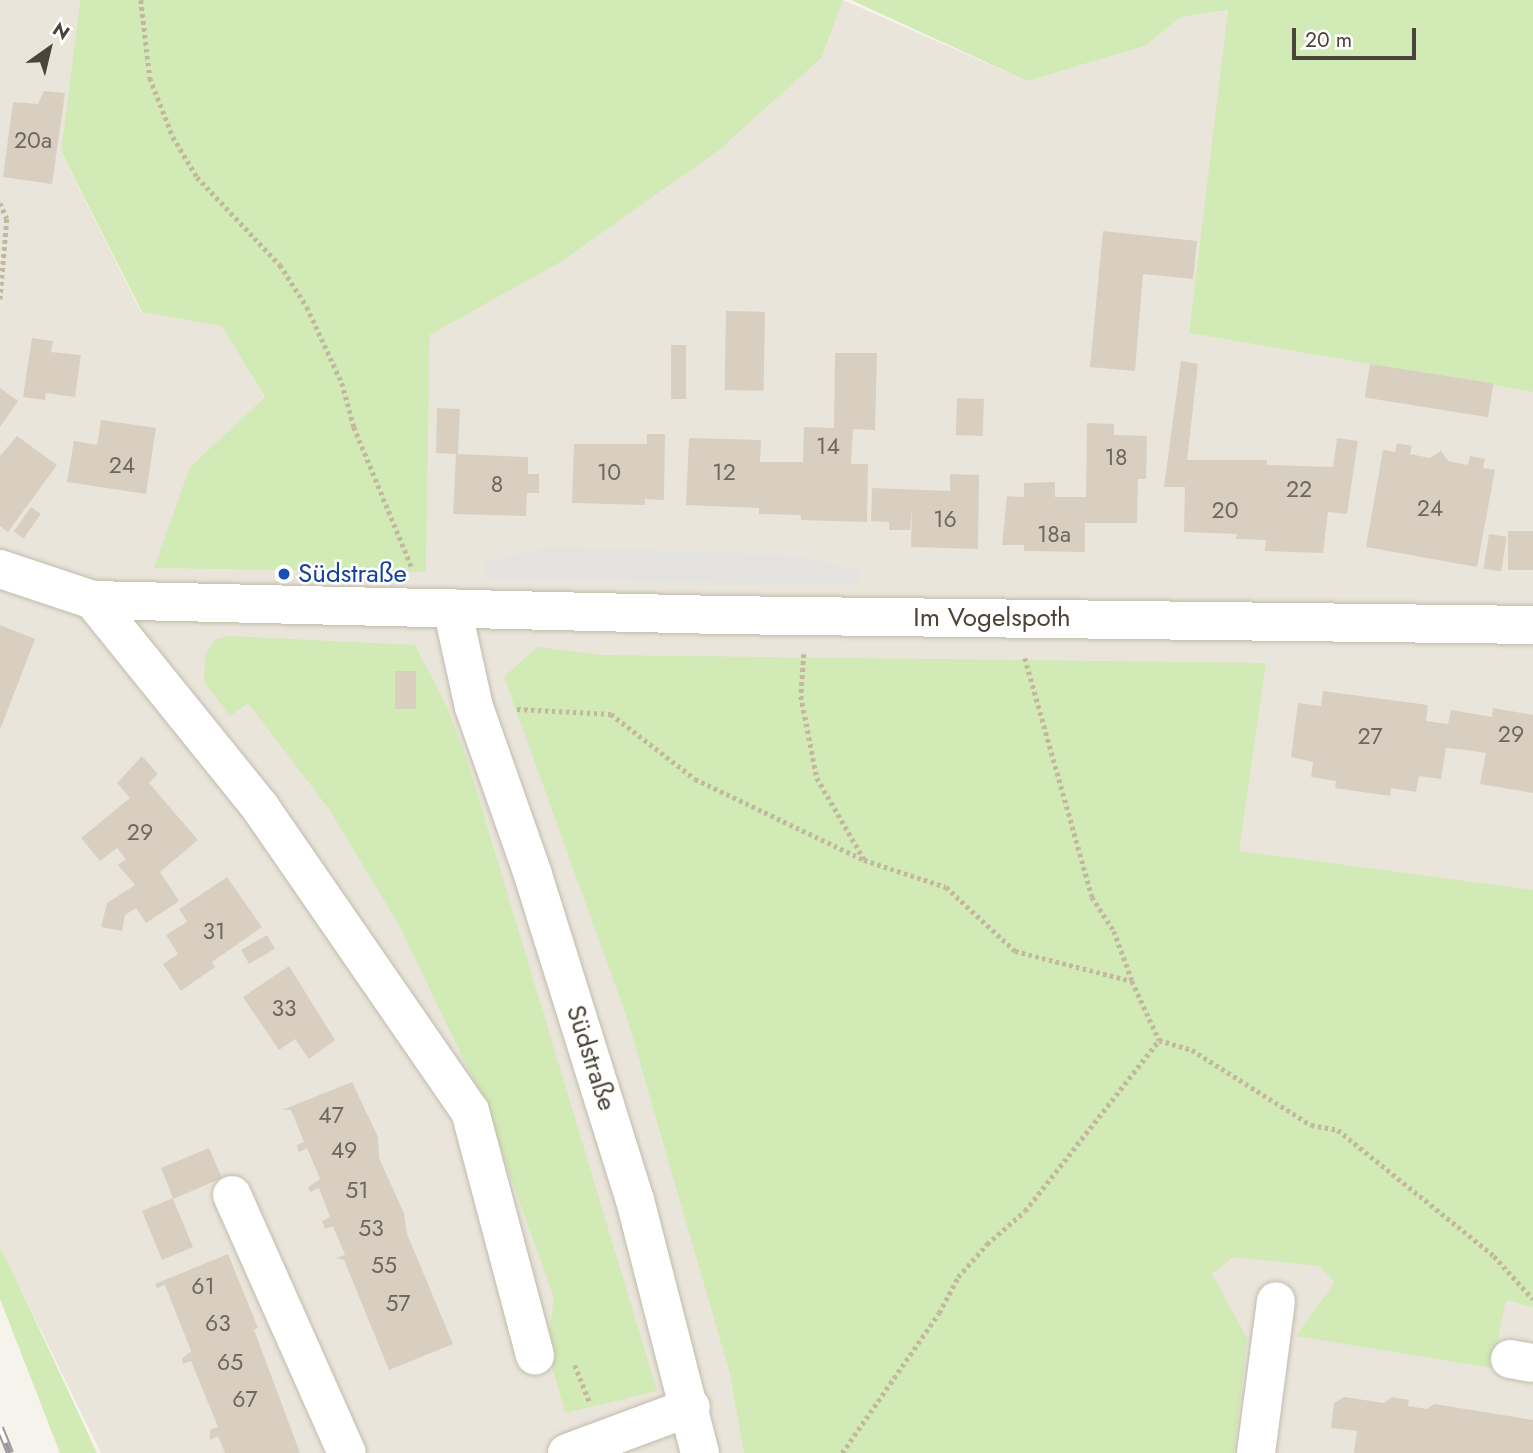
<!DOCTYPE html>
<html>
<head>
<meta charset="utf-8">
<style>
	body { margin:0 }
	#map { position:relative; width:1533px; height:1453px; overflow:hidden; background:#f6f3ec; font-family:Jost,sans-serif }
	div>[style] { position:absolute }
	.residential>* { inset:0; background:#eae5da }
	.green>* { inset:0; background:#d2eab5 }
	.parking>* { inset:0; background:#e5e3e0 }
	.building>* { inset:0; background:#d8cfc1; transform-origin:0 0 }
	.path>* { height:4.5px; margin-top:-2.25px; transform-origin:0; background:repeating-linear-gradient(90deg,#c4b79f 0 3.5px,transparent 0 7px) }
	.roads { filter:drop-shadow(0 0 2px #c2bbae) drop-shadow(0 0 2px #c2bbae) }
	.minor>* { height:38px; margin:-19px; padding:0 19px; transform-origin:19px; border-radius:19px; background:#fff }
	.rail>* { height:8px; margin-top:-4px; transform-origin:0; background:repeating-linear-gradient(90deg,#fff 0 16px,#9a9a9a 0 32px); box-sizing:border-box; border-block:2px solid #9a9a9a }
	.dots>* { width:19px; height:19px; translate:-50% -50%; box-sizing:border-box; border:4px solid #fff; border-radius:50% }
	span { translate:-50% -50%; white-space:nowrap; text-align:center; line-height:1.15; -webkit-text-stroke:5px #fff; paint-order:stroke }
	.number-label { font-size:23px; color:#6e675b }
	.number-label span { -webkit-text-stroke-width:0 }
	.transit-label { font-size:26px; color:#164399 }
	.left { translate:0 -50%; text-align:left }
	.street-label { font-size:26px; color:#4b4439 }
	.north { position:absolute; left:14px; top:14px; width:70px; height:70px; -webkit-text-stroke:5px #fff; paint-order:stroke; rotate:34deg; font-size:19px; font-weight:700; line-height:28px; text-align:center; color:#4b4439 }
	.north::after { content:''; display:block; margin:auto; width:24px; height:32px; background:#4b4439; clip-path:polygon(50% 0,100% 100%,50% 72%,0 100%) }
	.scale { position:absolute; left:1292px; top:28px; width:124px; height:32px; box-sizing:border-box; border:4px solid #4b4439; border-top:0; padding-left:9px; font-size:21px; line-height:24px; white-space:nowrap; color:#4b4439; -webkit-text-stroke:5px #fff; paint-order:stroke }
</style>
</head>
<body>
<div id="map">
	<div class="residential">
		<i style="clip-path:polygon(0 0,80px 0,61px 152px,141px 312px,222px 325px,265px 398px,190px 467px,426px 572px,430px 335px,559px 263px,822px 57px,843px 0,1027px 81px,1145px 46px,1181px 17px,1229px 10px,1189px 333px,1533px 392px,1533px 1453px,101px 1453px,0 1247px)"></i>
	</div>
	<div class="green">
		<i style="clip-path:polygon(80px 0,843px 0,822px 57px,719px 150px,559px 263px,430px 335px,426px 572px,154px 568px,190px 467px,265px 397px,222px 326px,142px 312px,61px 151px)"></i>
		<i style="clip-path:polygon(851px 0,1533px 0,1533px 392px,1189px 333px,1228px 10px,1181px 17px,1145px 46px,1027px 81px)"></i>
		<i style="clip-path:polygon(230px 636px,415px 645px,445px 703px,467px 759px,657px 1391px,565px 1413px,547px 1349px,554px 1298px,484px 1102px,399px 925px,329px 809px,248px 703px,230px 716px,204px 682px,205px 655px,216px 639px)"></i>
		<i style="clip-path:polygon(537px 647px,602px 655px,1266px 663px,1239px 851px,1533px 890px,1533px 1307px,1506px 1300px,1492px 1368px,1296px 1336px,1335px 1282px,1319px 1266px,1233px 1257px,1212px 1274px,1247px 1338px,1234px 1453px,744px 1453px,730px 1374px,627px 1018px,504px 677px)"></i>
		<i style="clip-path:polygon(0 1247px,15px 1277px,97px 1453px,60px 1453px,0 1299px)"></i>
	</div>
	<div class="parking">
		<i style="clip-path:polygon(552px 546px,802px 556px,859px 571px,857px 585px,485px 578px,482px 563px)"></i>
	</div>
	<div class="building">
		<i style="clip-path:polygon(44px 91px,65px 93px,52px 184px,3px 177px,13px 102px,38px 104px)"></i>
		<i style="clip-path:polygon(1103px 231px,1197px 241px,1193px 279px,1143px 274px,1135px 371px,1090px 367px)"></i>
		<i style="left:726px;top:311px;width:39px;height:79px;rotate:1deg"></i>
		<i style="clip-path:polygon(32px 338px,53px 341px,51px 352px,81px 355px,75px 397px,46px 393px,45px 400px,23px 397px)"></i>
		<i style="left:671px;top:345px;width:15px;height:54px"></i>
		<i style="clip-path:polygon(835px 353px,877px 353px,875px 430px,853px 429px,851px 464px,868px 464px,867px 522px,801px 520px,801px 515px,759px 514px,759px 508px,686px 505px,689px 438px,761px 440px,760px 462px,803px 462px,804px 427px,834px 428px)"></i>
		<i style="clip-path:polygon(1181px 361px,1198px 364px,1187px 460px,1267px 460px,1267px 465px,1333px 467px,1337px 438px,1358px 441px,1347px 514px,1328px 512px,1323px 553px,1265px 551px,1266px 540px,1236px 539px,1237px 534px,1184px 532px,1185px 487px,1164px 487px)"></i>
		<i style="left:1370px;top:364px;width:125px;height:34px;rotate:9deg"></i>
		<i style="clip-path:polygon(0 388px,18px 401px,0 427px)"></i>
		<i style="left:957px;top:398px;width:27px;height:37px;rotate:2deg"></i>
		<i style="clip-path:polygon(437px 408px,460px 409px,458px 454px,528px 457px,528px 474px,539px 474px,539px 493px,527px 493px,526px 516px,453px 514px,456px 454px,436px 453px)"></i>
		<i style="clip-path:polygon(101px 420px,156px 428px,146px 494px,67px 482px,74px 441px,97px 445px)"></i>
		<i style="clip-path:polygon(1087px 423px,1114px 424px,1114px 435px,1147px 436px,1146px 479px,1138px 479px,1137px 523px,1085px 523px,1085px 552px,1024px 551px,1024px 545px,1002px 545px,1007px 496px,1024px 497px,1024px 483px,1055px 482px,1055px 497px,1086px 497px)"></i>
		<i style="clip-path:polygon(647px 434px,665px 434px,664px 500px,645px 499px,645px 505px,572px 503px,574px 444px,647px 444px)"></i>
		<i style="clip-path:polygon(17px 436px,57px 465px,8px 532px,0 526px,0 456px)"></i>
		<i style="clip-path:polygon(1397px 443px,1412px 446px,1410px 454px,1430px 458px,1441px 451px,1448px 461px,1468px 465px,1470px 456px,1485px 459px,1483px 468px,1495px 470px,1477px 567px,1366px 547px,1383px 450px,1395px 452px)"></i>
		<i style="clip-path:polygon(950px 474px,979px 475px,978px 549px,911px 547px,912px 508px,910px 530px,889px 530px,889px 522px,871px 521px,872px 488px,950px 491px)"></i>
		<i style="left:31px;top:507px;width:12px;height:30px;rotate:35deg"></i>
		<i style="left:1508px;top:531px;width:25px;height:39px"></i>
		<i style="left:1489px;top:534px;width:18px;height:35px;rotate:9deg"></i>
		<i style="clip-path:polygon(0 625px,35px 639px,0 730px)"></i>
		<i style="left:395px;top:671px;width:21px;height:38px"></i>
		<i style="clip-path:polygon(1323px 691px,1428px 705px,1426px 721px,1448px 724px,1451px 710px,1492px 717px,1493px 708px,1533px 715px,1533px 793px,1480px 784px,1486px 753px,1467px 750px,1446px 748px,1441px 779px,1419px 776px,1416px 792px,1391px 788px,1390px 796px,1335px 788px,1336px 781px,1311px 777px,1313px 762px,1291px 757px,1298px 703px,1321px 706px)"></i>
		<i style="clip-path:polygon(142px 756px,158px 774px,149px 783px,198px 840px,160px 872px,179px 901px,146px 923px,136px 908px,125px 915px,122px 931px,101px 927px,107px 903px,135px 885px,118px 865px,126px 859px,117px 848px,100px 861px,81px 838px,130px 798px,117px 783px)"></i>
		<i style="clip-path:polygon(227px 877px,262px 927px,212px 962px,215px 967px,181px 991px,163px 964px,178px 954px,166px 935px,187px 922px,179px 909px)"></i>
		<i style="left:267px;top:935px;width:16px;height:30px;rotate:60deg"></i>
		<i style="clip-path:polygon(289px 966px,335px 1040px,309px 1059px,295px 1039px,279px 1050px,243px 997px)"></i>
		<i style="clip-path:polygon(352px 1082px,378px 1137px,379px 1158px,404px 1213px,407px 1234px,453px 1344px,389px 1370px,344px 1260px,336px 1258px,345px 1255px,333px 1226px,325px 1229px,322px 1221px,330px 1217px,319px 1188px,310px 1192px,308px 1187px,320px 1179px,307px 1148px,299px 1152px,297px 1145px,304px 1142px,291px 1110px,282px 1110px)"></i>
		<i style="clip-path:polygon(209px 1148px,222px 1178px,173px 1199px,193px 1247px,162px 1260px,142px 1211px,173px 1198px,161px 1168px)"></i>
		<i style="clip-path:polygon(228px 1254px,258px 1328px,254px 1330px,300px 1453px,225px 1453px,218px 1436px,210px 1440px,210px 1430px,218px 1427px,191px 1361px,183px 1364px,182px 1359px,191px 1351px,165px 1285px,157px 1288px,155px 1284px)"></i>
		<i style="clip-path:polygon(1344px 1397px,1384px 1403px,1392px 1397px,1409px 1400px,1408px 1406px,1427px 1409px,1434px 1404px,1533px 1420px,1533px 1453px,1354px 1453px,1357px 1431px,1331px 1428px,1334px 1403px)"></i>
	</div>
	<div class="path">
		<i style="left:141px;top:0;width:79px;rotate:83.4deg"></i>
		<i style="left:150px;top:78px;width:63px;rotate:68.7deg"></i>
		<i style="left:173px;top:137px;width:47px;rotate:59deg"></i>
		<i style="left:197px;top:177px;width:121px;rotate:46.7deg"></i>
		<i style="left:280px;top:265px;width:50px;rotate:57.3deg"></i>
		<i style="left:307px;top:307px;width:84px;rotate:65.3deg"></i>
		<i style="left:342px;top:383px;width:46px;rotate:74.7deg"></i>
		<i style="left:354px;top:427px;width:152px;rotate:67.6deg"></i>
		<i style="left:0;top:203px;width:17px;rotate:66deg"></i>
		<i style="left:7px;top:219px;width:82px;rotate:94.9deg"></i>
		<i style="left:804px;top:654px;width:42px;rotate:94.1deg"></i>
		<i style="left:801px;top:696px;width:84px;rotate:79deg"></i>
		<i style="left:817px;top:778px;width:94px;rotate:59.9deg"></i>
		<i style="left:1025px;top:658px;width:248px;rotate:74.3deg"></i>
		<i style="left:1092px;top:897px;width:40px;rotate:57.1deg"></i>
		<i style="left:1114px;top:931px;width:52px;rotate:69.8deg"></i>
		<i style="left:517px;top:709px;width:94px;rotate:3deg"></i>
		<i style="left:611px;top:714px;width:106px;rotate:37.7deg"></i>
		<i style="left:695px;top:779px;width:187px;rotate:25.6deg"></i>
		<i style="left:864px;top:860px;width:86px;rotate:18.2deg"></i>
		<i style="left:946px;top:887px;width:94px;rotate:42.8deg"></i>
		<i style="left:1015px;top:951px;width:121px;rotate:14.4deg"></i>
		<i style="left:1132px;top:981px;width:65px;rotate:65.4deg"></i>
		<i style="left:1159px;top:1040px;width:34px;rotate:17deg"></i>
		<i style="left:1192px;top:1050px;width:141px;rotate:32.2deg"></i>
		<i style="left:1311px;top:1125px;width:27px;rotate:10deg"></i>
		<i style="left:1338px;top:1130px;width:201px;rotate:38.9deg"></i>
		<i style="left:1494px;top:1256px;width:58px;rotate:47.8deg"></i>
		<i style="left:575px;top:1365px;width:41px;rotate:68.5deg"></i>
		<i style="left:842px;top:1453px;width:170px;rotate:-55.3deg"></i>
		<i style="left:939px;top:1313px;width:41px;rotate:-62.2deg"></i>
		<i style="left:958px;top:1277px;width:44px;rotate:-48.7deg"></i>
		<i style="left:987px;top:1244px;width:50px;rotate:-41deg"></i>
		<i style="left:1025px;top:1211px;width:217px;rotate:-51.9deg"></i>
	</div>
	<div class="roads">
		<div class="minor">
			<i style="left:0;top:569px;width:98px;rotate:18.4deg"></i>
			<i style="left:93px;top:600px;width:626px;rotate:1.37deg"></i>
			<i style="left:719px;top:615px;width:814px;rotate:0.7deg"></i>
			<i style="left:93px;top:600px;width:266px;rotate:51.1deg"></i>
			<i style="left:260px;top:807px;width:369px;rotate:55.4deg"></i>
			<i style="left:470px;top:1111px;width:253px;rotate:75.1deg"></i>
			<i style="left:452px;top:608px;width:101px;rotate:77.5deg"></i>
			<i style="left:474px;top:707px;width:178px;rotate:70.6deg"></i>
			<i style="left:533px;top:875px;width:341px;rotate:72.6deg"></i>
			<i style="left:635px;top:1200px;width:261px;rotate:75.6deg"></i>
			<i style="left:232px;top:1195px;width:282px;rotate:66deg"></i>
			<i style="left:1510px;top:1359px;width:23px;rotate:10deg"></i>
			<i style="left:567px;top:1453px;width:132px;rotate:-20.4deg"></i>
			<i style="left:1256px;top:1453px;width:153px;rotate:-82.5deg"></i>
		</div>
	</div>
	<div class="rail">
		<i style="left:0;top:1428px;width:27px;rotate:68deg"></i>
	</div>
	<div class="dots">
		<i style="left:284px;top:574px;background:#1a4fb4"></i>
	</div>
	<div class="number-label">
		<span style="left:33px;top:140px">20a</span>
		<span style="left:828px;top:446px">14</span>
		<span style="left:1116px;top:457px">18</span>
		<span style="left:122px;top:465px">24</span>
		<span style="left:609px;top:472px">10</span>
		<span style="left:724px;top:472px">12</span>
		<span style="left:497px;top:484px">8</span>
		<span style="left:1299px;top:489px">22</span>
		<span style="left:1430px;top:508px">24</span>
		<span style="left:1225px;top:510px">20</span>
		<span style="left:945px;top:519px">16</span>
		<span style="left:1054px;top:534px">18a</span>
		<span style="left:1511px;top:734px">29</span>
		<span style="left:1370px;top:736px">27</span>
		<span style="left:140px;top:832px">29</span>
		<span style="left:214px;top:931px">31</span>
		<span style="left:284px;top:1008px">33</span>
		<span style="left:331px;top:1115px">47</span>
		<span style="left:344px;top:1150px">49</span>
		<span style="left:357px;top:1190px">51</span>
		<span style="left:371px;top:1228px">53</span>
		<span style="left:384px;top:1265px">55</span>
		<span style="left:203px;top:1286px">61</span>
		<span style="left:398px;top:1303px">57</span>
		<span style="left:218px;top:1323px">63</span>
		<span style="left:230px;top:1362px">65</span>
		<span style="left:245px;top:1399px">67</span>
	</div>
	<div class="transit-label">
		<span class="left" style="left:298px;top:574px">Südstraße</span>
	</div>
	<div class="street-label">
		<span style="left:992px;top:618px">Im Vogelspoth</span>
		<span style="left:591px;top:1058px;rotate:72deg">Südstraße</span>
	</div>
	<div class="north">N</div>
	<div class="scale">20 m</div>
</div>
</body>
</html>
